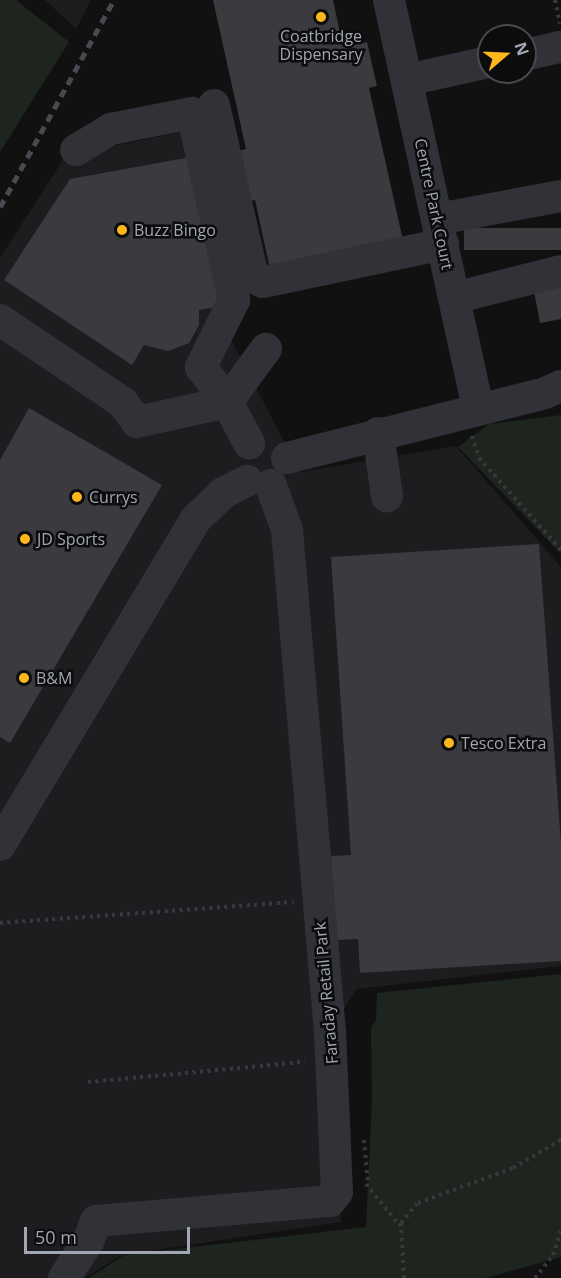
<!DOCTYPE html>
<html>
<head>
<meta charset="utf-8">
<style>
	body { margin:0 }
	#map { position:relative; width:561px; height:1278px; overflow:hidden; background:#111112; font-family:"Open Sans",sans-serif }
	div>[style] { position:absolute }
	.built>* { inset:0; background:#1d1d1f }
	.green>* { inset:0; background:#1d251e }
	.building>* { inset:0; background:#3a3a3f; transform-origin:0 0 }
	.path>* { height:4px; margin-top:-2px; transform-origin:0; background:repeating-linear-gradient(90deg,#37393f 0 3px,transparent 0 7.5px) }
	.minor>* { height:32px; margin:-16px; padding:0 16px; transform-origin:16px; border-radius:16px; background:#313238 }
	.rail>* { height:4.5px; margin-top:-2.25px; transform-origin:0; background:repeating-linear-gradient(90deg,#484a51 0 8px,transparent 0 14px) }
	.dots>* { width:16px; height:16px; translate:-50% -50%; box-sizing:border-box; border:3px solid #0c0c0d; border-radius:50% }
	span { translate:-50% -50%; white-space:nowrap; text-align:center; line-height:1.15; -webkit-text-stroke:5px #0c0c0d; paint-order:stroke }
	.poi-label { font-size:16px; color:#a1a6b4 }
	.left { translate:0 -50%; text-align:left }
	.street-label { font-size:16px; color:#a1a6b4 }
	.north { position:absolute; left:477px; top:24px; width:60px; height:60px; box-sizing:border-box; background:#0c0c0d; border:2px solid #484a50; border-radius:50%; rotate:71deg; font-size:16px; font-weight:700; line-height:24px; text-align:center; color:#a1a6b4 }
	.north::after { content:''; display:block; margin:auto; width:21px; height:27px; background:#ffb71c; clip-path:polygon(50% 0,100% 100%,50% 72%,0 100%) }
	.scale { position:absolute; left:24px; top:1227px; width:166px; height:27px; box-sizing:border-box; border:3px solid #a1a6b4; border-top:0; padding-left:8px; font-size:18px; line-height:21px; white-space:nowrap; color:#a1a6b4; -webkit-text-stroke:4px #0c0c0d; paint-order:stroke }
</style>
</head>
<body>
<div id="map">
	<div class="built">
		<i style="clip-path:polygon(45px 0,91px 0,76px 29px)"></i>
		<i style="clip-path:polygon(192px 129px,228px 334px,300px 472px,456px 446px,561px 567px,561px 966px,356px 989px,330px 1032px,341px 1222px,122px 1255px,85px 1278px,0 1278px,0 258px,65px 157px)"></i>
	</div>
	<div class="green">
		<i style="clip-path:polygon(0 0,16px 0,69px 42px,0 152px)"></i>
		<i style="clip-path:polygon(561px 415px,561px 554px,458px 447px,489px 424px)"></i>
		<i style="clip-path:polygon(561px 974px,561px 1257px,486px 1278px,89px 1278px,124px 1255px,366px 1227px,372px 1100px,371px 1028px,376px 1020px,377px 993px)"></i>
	</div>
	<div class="building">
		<i style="clip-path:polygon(213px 0,333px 0,343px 47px,367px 42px,377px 86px,369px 88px,404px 245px,271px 274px,255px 200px,240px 203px,230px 153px,246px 149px)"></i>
		<i style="clip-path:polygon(191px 157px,223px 306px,199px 310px,199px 325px,189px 343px,168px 351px,144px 345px,132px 365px,4px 280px,70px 179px)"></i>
		<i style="left:561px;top:228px;width:22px;height:97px;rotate:90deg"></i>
		<i style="clip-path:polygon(561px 280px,561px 319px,540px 323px,533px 286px)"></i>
		<i style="clip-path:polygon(29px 408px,162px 485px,10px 743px,0 737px,0 460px)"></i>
		<i style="clip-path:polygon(539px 544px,561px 843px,561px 961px,360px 973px,358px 939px,337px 940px,331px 856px,351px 855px,331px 557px)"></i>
	</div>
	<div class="path">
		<i style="left:555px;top:0;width:24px;rotate:78deg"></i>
		<i style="left:472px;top:436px;width:23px;rotate:72deg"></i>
		<i style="left:479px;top:458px;width:123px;rotate:48.3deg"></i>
		<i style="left:0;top:923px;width:294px;rotate:-4.1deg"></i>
		<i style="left:88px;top:1082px;width:218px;rotate:-5.3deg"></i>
		<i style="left:364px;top:1140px;width:44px;rotate:84.8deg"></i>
		<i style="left:366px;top:1184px;width:54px;rotate:51deg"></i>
		<i style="left:404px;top:1278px;width:55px;rotate:-93.1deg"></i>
		<i style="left:401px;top:1223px;width:26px;rotate:-50deg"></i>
		<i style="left:418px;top:1203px;width:101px;rotate:-20.2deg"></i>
		<i style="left:513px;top:1168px;width:56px;rotate:-30.3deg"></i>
		<i style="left:535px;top:1278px;width:29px;rotate:-52deg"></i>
		<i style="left:553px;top:1255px;width:26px;rotate:-72deg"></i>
	</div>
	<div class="minor">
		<i style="left:389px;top:0;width:419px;rotate:77.7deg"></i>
		<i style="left:525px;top:55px;width:37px;rotate:-13deg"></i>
		<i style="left:407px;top:80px;width:84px;rotate:-12.4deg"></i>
		<i style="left:214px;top:105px;width:176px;rotate:77.2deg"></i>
		<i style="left:253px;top:277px;width:11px;rotate:27deg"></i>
		<i style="left:263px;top:282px;width:184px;rotate:-11.9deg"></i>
		<i style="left:76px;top:150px;width:41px;rotate:-31deg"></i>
		<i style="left:111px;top:129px;width:83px;rotate:-11.2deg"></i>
		<i style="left:192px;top:113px;width:192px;rotate:77.3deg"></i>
		<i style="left:234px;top:300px;width:75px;rotate:116.2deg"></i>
		<i style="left:201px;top:367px;width:44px;rotate:53.4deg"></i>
		<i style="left:227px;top:402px;width:47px;rotate:61.8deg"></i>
		<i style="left:438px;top:219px;width:125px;rotate:-10.6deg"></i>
		<i style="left:454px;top:298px;width:110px;rotate:-14.2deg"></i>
		<i style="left:0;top:320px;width:147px;rotate:33.9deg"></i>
		<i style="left:122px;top:402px;width:25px;rotate:53deg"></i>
		<i style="left:137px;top:422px;width:92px;rotate:-12.5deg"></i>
		<i style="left:227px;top:402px;width:66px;rotate:-53.7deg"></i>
		<i style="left:378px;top:433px;width:64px;rotate:81.9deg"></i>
		<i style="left:287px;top:458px;width:266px;rotate:-14.1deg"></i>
		<i style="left:545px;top:393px;width:17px;rotate:-24deg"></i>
		<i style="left:0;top:845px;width:379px;rotate:-59deg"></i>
		<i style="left:195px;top:520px;width:39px;rotate:-44deg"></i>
		<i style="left:223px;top:493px;width:27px;rotate:-27deg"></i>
		<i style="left:64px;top:1278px;width:43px;rotate:-56.3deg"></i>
		<i style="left:88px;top:1242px;width:22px;rotate:-69deg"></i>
		<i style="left:96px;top:1221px;width:235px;rotate:-4.9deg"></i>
		<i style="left:330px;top:1201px;width:11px;rotate:-52deg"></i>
		<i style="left:337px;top:1192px;width:160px;rotate:-92.5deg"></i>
		<i style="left:330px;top:1032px;width:504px;rotate:-94.9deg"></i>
		<i style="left:287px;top:530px;width:48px;rotate:-109.6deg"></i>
	</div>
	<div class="rail">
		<i style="left:0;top:207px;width:236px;rotate:-61.2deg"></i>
	</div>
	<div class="dots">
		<i style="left:321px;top:17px;background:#ffb71c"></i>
		<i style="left:122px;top:230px;background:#ffb71c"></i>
		<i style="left:77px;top:497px;background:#ffb71c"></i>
		<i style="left:25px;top:539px;background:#ffb71c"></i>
		<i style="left:24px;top:678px;background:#ffb71c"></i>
		<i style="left:449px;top:743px;background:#ffb71c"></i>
	</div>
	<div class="poi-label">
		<span style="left:321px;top:45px">Coatbridge<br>Dispensary</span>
		<span class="left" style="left:134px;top:230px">Buzz Bingo</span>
		<span class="left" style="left:89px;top:497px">Currys</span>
		<span class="left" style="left:37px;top:539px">JD Sports</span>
		<span class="left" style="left:36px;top:678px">B&amp;M</span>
		<span class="left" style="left:461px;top:743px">Tesco Extra</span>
	</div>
	<div class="street-label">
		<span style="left:434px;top:204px;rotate:78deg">Centre Park Court</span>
		<span style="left:326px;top:993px;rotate:-95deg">Faraday Retail Park</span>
	</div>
	<div class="north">N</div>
	<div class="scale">50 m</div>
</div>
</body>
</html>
